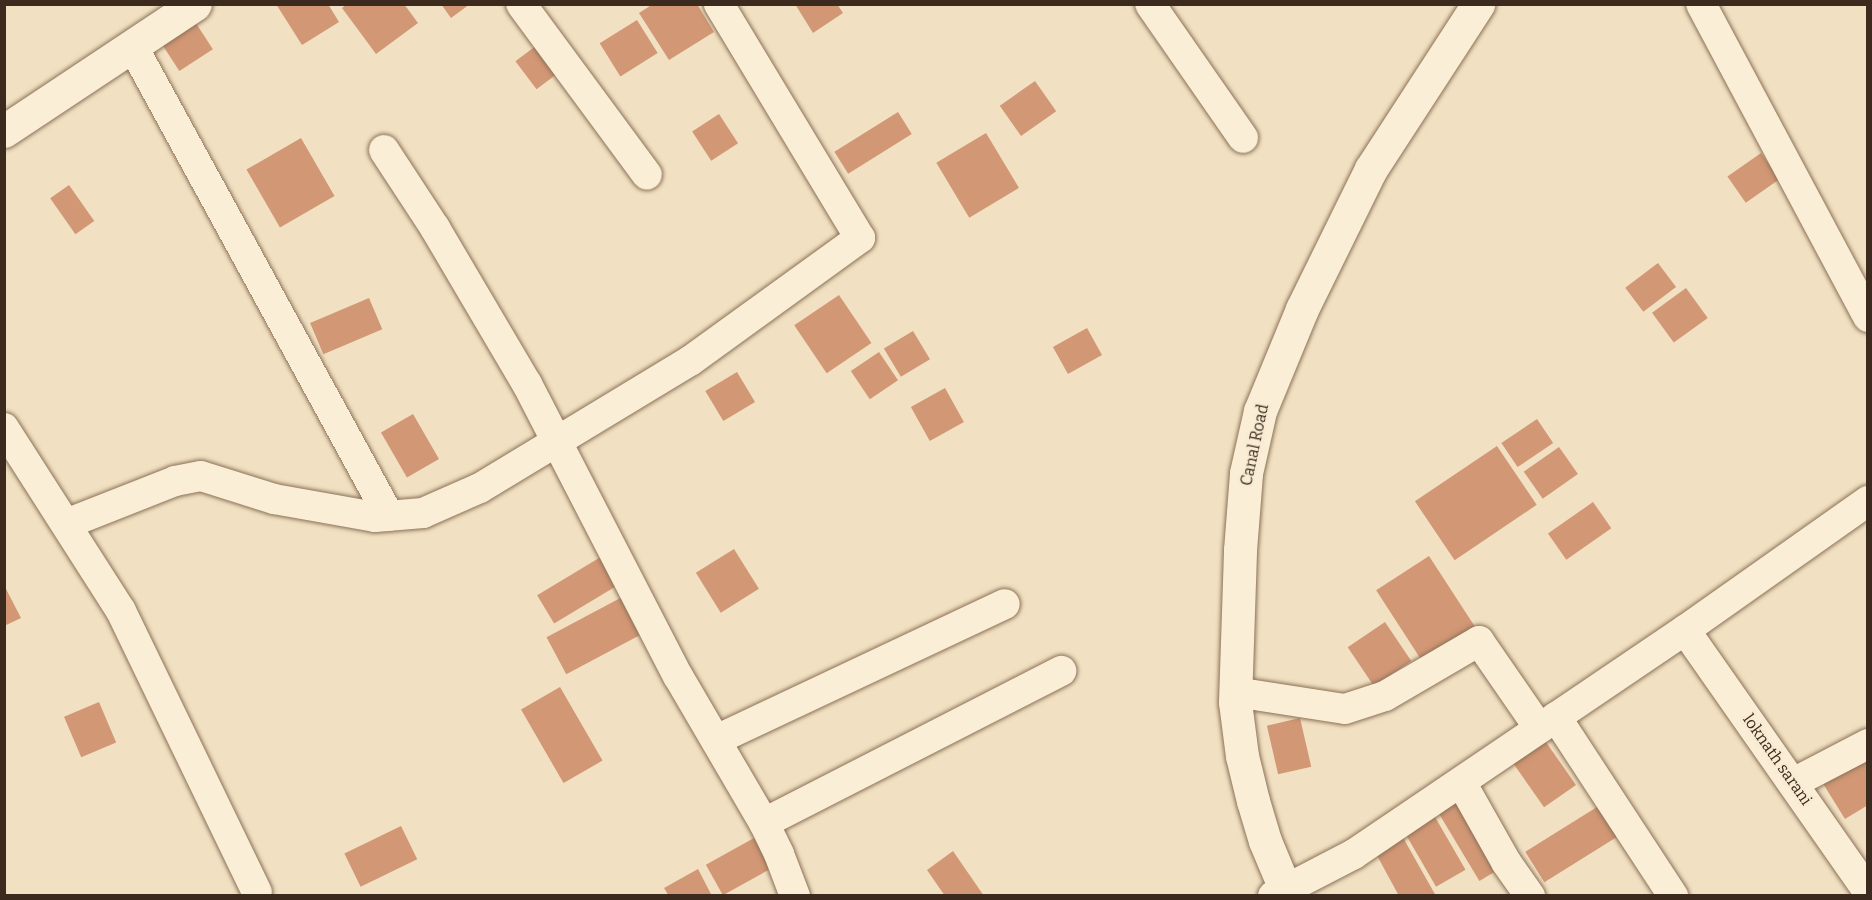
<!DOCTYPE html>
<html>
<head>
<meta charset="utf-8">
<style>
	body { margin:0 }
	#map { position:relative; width:1872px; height:900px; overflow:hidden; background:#f1e1c2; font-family:Bitter,serif }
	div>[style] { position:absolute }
	.building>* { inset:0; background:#d29775; transform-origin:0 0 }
	.roads { filter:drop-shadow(0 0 2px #8c7158) drop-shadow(0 0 2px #8c7158) }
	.minor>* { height:30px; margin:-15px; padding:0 15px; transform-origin:15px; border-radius:15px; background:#fbeed6 }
	.tertiary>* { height:33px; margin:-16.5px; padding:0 16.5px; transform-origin:16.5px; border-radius:16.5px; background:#fbeed6 }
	span { translate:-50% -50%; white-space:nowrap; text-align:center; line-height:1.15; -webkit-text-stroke:4.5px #f8ebd2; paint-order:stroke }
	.street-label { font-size:16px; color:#3b2a1d }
	.frame { position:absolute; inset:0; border:6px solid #3b2a1d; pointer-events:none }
</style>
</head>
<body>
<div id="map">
	<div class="building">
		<i style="clip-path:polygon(276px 4px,328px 4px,339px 22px,302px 45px)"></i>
		<i style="clip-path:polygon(347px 4px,404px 4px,418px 23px,376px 54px,342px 8px)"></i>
		<i style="clip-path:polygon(441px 4px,470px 4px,451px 18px)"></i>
		<i style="clip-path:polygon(653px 4px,697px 4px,714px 32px,669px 60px,639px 13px)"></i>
		<i style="clip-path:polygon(795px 4px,837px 4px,843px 13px,813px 33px)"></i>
		<i style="left:190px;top:14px;width:42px;height:40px;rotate:57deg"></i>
		<i style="left:637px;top:20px;width:39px;height:44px;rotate:58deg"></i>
		<i style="left:541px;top:42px;width:35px;height:32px;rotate:53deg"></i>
		<i style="left:1035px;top:81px;width:37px;height:43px;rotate:55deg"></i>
		<i style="left:898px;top:112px;width:26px;height:75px;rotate:58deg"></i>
		<i style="left:719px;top:114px;width:35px;height:32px;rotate:57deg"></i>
		<i style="left:986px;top:133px;width:64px;height:58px;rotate:59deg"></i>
		<i style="left:301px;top:138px;width:67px;height:63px;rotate:60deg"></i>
		<i style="left:1761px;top:153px;width:32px;height:41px;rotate:55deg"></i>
		<i style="left:69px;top:185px;width:44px;height:23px;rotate:55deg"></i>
		<i style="left:1658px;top:263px;width:30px;height:41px;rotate:53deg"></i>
		<i style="left:1686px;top:288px;width:37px;height:42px;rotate:54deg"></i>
		<i style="left:839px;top:295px;width:58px;height:54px;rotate:56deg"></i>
		<i style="left:369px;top:298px;width:34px;height:64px;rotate:67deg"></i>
		<i style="left:1087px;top:328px;width:31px;height:39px;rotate:61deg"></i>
		<i style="left:913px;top:331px;width:33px;height:34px;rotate:59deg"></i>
		<i style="left:879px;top:352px;width:34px;height:34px;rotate:56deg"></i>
		<i style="left:737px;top:372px;width:35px;height:37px;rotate:59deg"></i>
		<i style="left:945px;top:388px;width:39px;height:39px;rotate:61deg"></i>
		<i style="left:413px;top:414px;width:52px;height:37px;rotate:60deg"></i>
		<i style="left:1537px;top:419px;width:29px;height:43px;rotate:56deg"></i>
		<i style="left:1497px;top:446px;width:71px;height:99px;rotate:56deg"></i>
		<i style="left:1559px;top:447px;width:33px;height:43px;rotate:55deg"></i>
		<i style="left:1593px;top:502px;width:32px;height:55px;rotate:55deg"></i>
		<i style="left:734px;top:549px;width:47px;height:45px;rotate:58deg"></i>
		<i style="left:604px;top:555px;width:33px;height:78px;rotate:59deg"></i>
		<i style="left:1429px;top:556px;width:91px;height:63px;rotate:57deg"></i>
		<i style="clip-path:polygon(4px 585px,21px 618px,4px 626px)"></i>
		<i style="left:626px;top:595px;width:42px;height:90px;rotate:62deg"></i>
		<i style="left:1385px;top:622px;width:47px;height:45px;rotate:56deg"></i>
		<i style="left:560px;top:687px;width:85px;height:45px;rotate:60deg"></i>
		<i style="left:99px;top:702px;width:44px;height:38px;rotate:67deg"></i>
		<i style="left:1300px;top:718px;width:50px;height:34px;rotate:77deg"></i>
		<i style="left:1541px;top:735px;width:61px;height:39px;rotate:55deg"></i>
		<i style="clip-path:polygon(1868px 753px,1868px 805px,1845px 819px,1822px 782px)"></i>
		<i style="left:1461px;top:794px;width:84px;height:29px;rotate:59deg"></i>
		<i style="left:1605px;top:802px;width:36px;height:94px;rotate:58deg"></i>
		<i style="left:1435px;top:817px;width:61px;height:34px;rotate:60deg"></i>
		<i style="left:401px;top:826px;width:37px;height:63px;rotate:64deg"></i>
		<i style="clip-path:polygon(1401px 834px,1436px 896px,1399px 896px,1374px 850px)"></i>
		<i style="left:754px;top:838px;width:35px;height:55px;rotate:61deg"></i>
		<i style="clip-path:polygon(953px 851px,984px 896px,945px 896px,927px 870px)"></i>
		<i style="clip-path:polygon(698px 869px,712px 896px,669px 896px,664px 888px)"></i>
	</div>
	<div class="roads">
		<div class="minor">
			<i style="left:521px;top:4px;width:212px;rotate:53.6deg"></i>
			<i style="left:1150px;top:4px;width:163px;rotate:55.2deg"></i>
			<i style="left:1701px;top:4px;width:355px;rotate:61.9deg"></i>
			<i style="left:133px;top:47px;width:534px;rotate:61.37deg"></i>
			<i style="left:384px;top:150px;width:93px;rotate:56.8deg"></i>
			<i style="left:435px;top:228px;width:181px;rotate:59.5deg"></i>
			<i style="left:527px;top:384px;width:329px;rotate:62.7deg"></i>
			<i style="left:678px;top:676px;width:170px;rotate:59.7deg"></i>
			<i style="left:764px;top:823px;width:34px;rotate:64deg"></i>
			<i style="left:779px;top:854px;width:45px;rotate:69.1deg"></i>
			<i style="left:4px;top:428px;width:217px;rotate:57.4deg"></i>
			<i style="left:121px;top:611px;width:312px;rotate:64.2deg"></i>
			<i style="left:66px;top:524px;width:117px;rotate:-21.5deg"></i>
			<i style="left:175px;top:481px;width:26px;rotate:-11deg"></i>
			<i style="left:201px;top:476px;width:77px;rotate:17.5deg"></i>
			<i style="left:274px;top:499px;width:103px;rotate:10.1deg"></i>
			<i style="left:375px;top:517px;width:48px;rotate:-4.8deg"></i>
			<i style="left:423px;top:513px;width:62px;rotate:-23.7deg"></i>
			<i style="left:480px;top:488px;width:245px;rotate:-31.2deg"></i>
			<i style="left:690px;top:361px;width:210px;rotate:-35.9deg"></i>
			<i style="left:860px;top:238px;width:273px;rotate:-121.1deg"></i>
			<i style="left:1685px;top:630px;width:319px;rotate:55deg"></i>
			<i style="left:1235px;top:692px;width:111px;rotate:8.8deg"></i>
			<i style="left:1345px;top:709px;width:42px;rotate:-18deg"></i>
			<i style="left:1385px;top:696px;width:109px;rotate:-30.3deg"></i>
			<i style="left:1479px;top:641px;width:106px;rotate:55.4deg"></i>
			<i style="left:1556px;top:717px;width:214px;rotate:56.8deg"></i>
			<i style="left:716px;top:740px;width:319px;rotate:-25.2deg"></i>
			<i style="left:1461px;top:782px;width:92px;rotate:60.6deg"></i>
			<i style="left:1506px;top:862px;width:42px;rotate:54.8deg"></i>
			<i style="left:1793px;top:783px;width:85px;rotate:-27.5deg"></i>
			<i style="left:764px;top:823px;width:334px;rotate:-27.1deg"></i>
			<i style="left:1273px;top:896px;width:91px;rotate:-27.4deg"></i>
			<i style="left:1354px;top:854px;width:400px;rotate:-34.1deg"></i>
			<i style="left:1685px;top:630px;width:224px;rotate:-35.2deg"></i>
		</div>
		<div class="tertiary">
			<i style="left:4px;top:131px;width:229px;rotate:-33.6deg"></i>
			<i style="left:1288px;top:896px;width:60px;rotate:-112.7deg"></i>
			<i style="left:1265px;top:841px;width:42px;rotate:-106.7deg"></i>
			<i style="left:1253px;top:801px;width:46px;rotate:-103.7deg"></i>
			<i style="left:1242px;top:756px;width:54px;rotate:-97.4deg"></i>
			<i style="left:1235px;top:702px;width:152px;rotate:-88.1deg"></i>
			<i style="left:1240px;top:550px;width:77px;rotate:-85.5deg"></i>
			<i style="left:1246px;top:473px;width:64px;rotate:-77.3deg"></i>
			<i style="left:1260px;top:411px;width:110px;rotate:-67.6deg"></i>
			<i style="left:1302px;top:309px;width:156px;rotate:-63.8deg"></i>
			<i style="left:1371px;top:169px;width:197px;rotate:-57deg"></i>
		</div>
	</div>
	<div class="street-label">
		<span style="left:1255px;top:445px;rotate:-78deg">Canal Road</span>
		<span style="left:1777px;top:760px;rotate:55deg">loknath sarani</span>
	</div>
	<div class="frame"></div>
</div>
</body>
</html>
